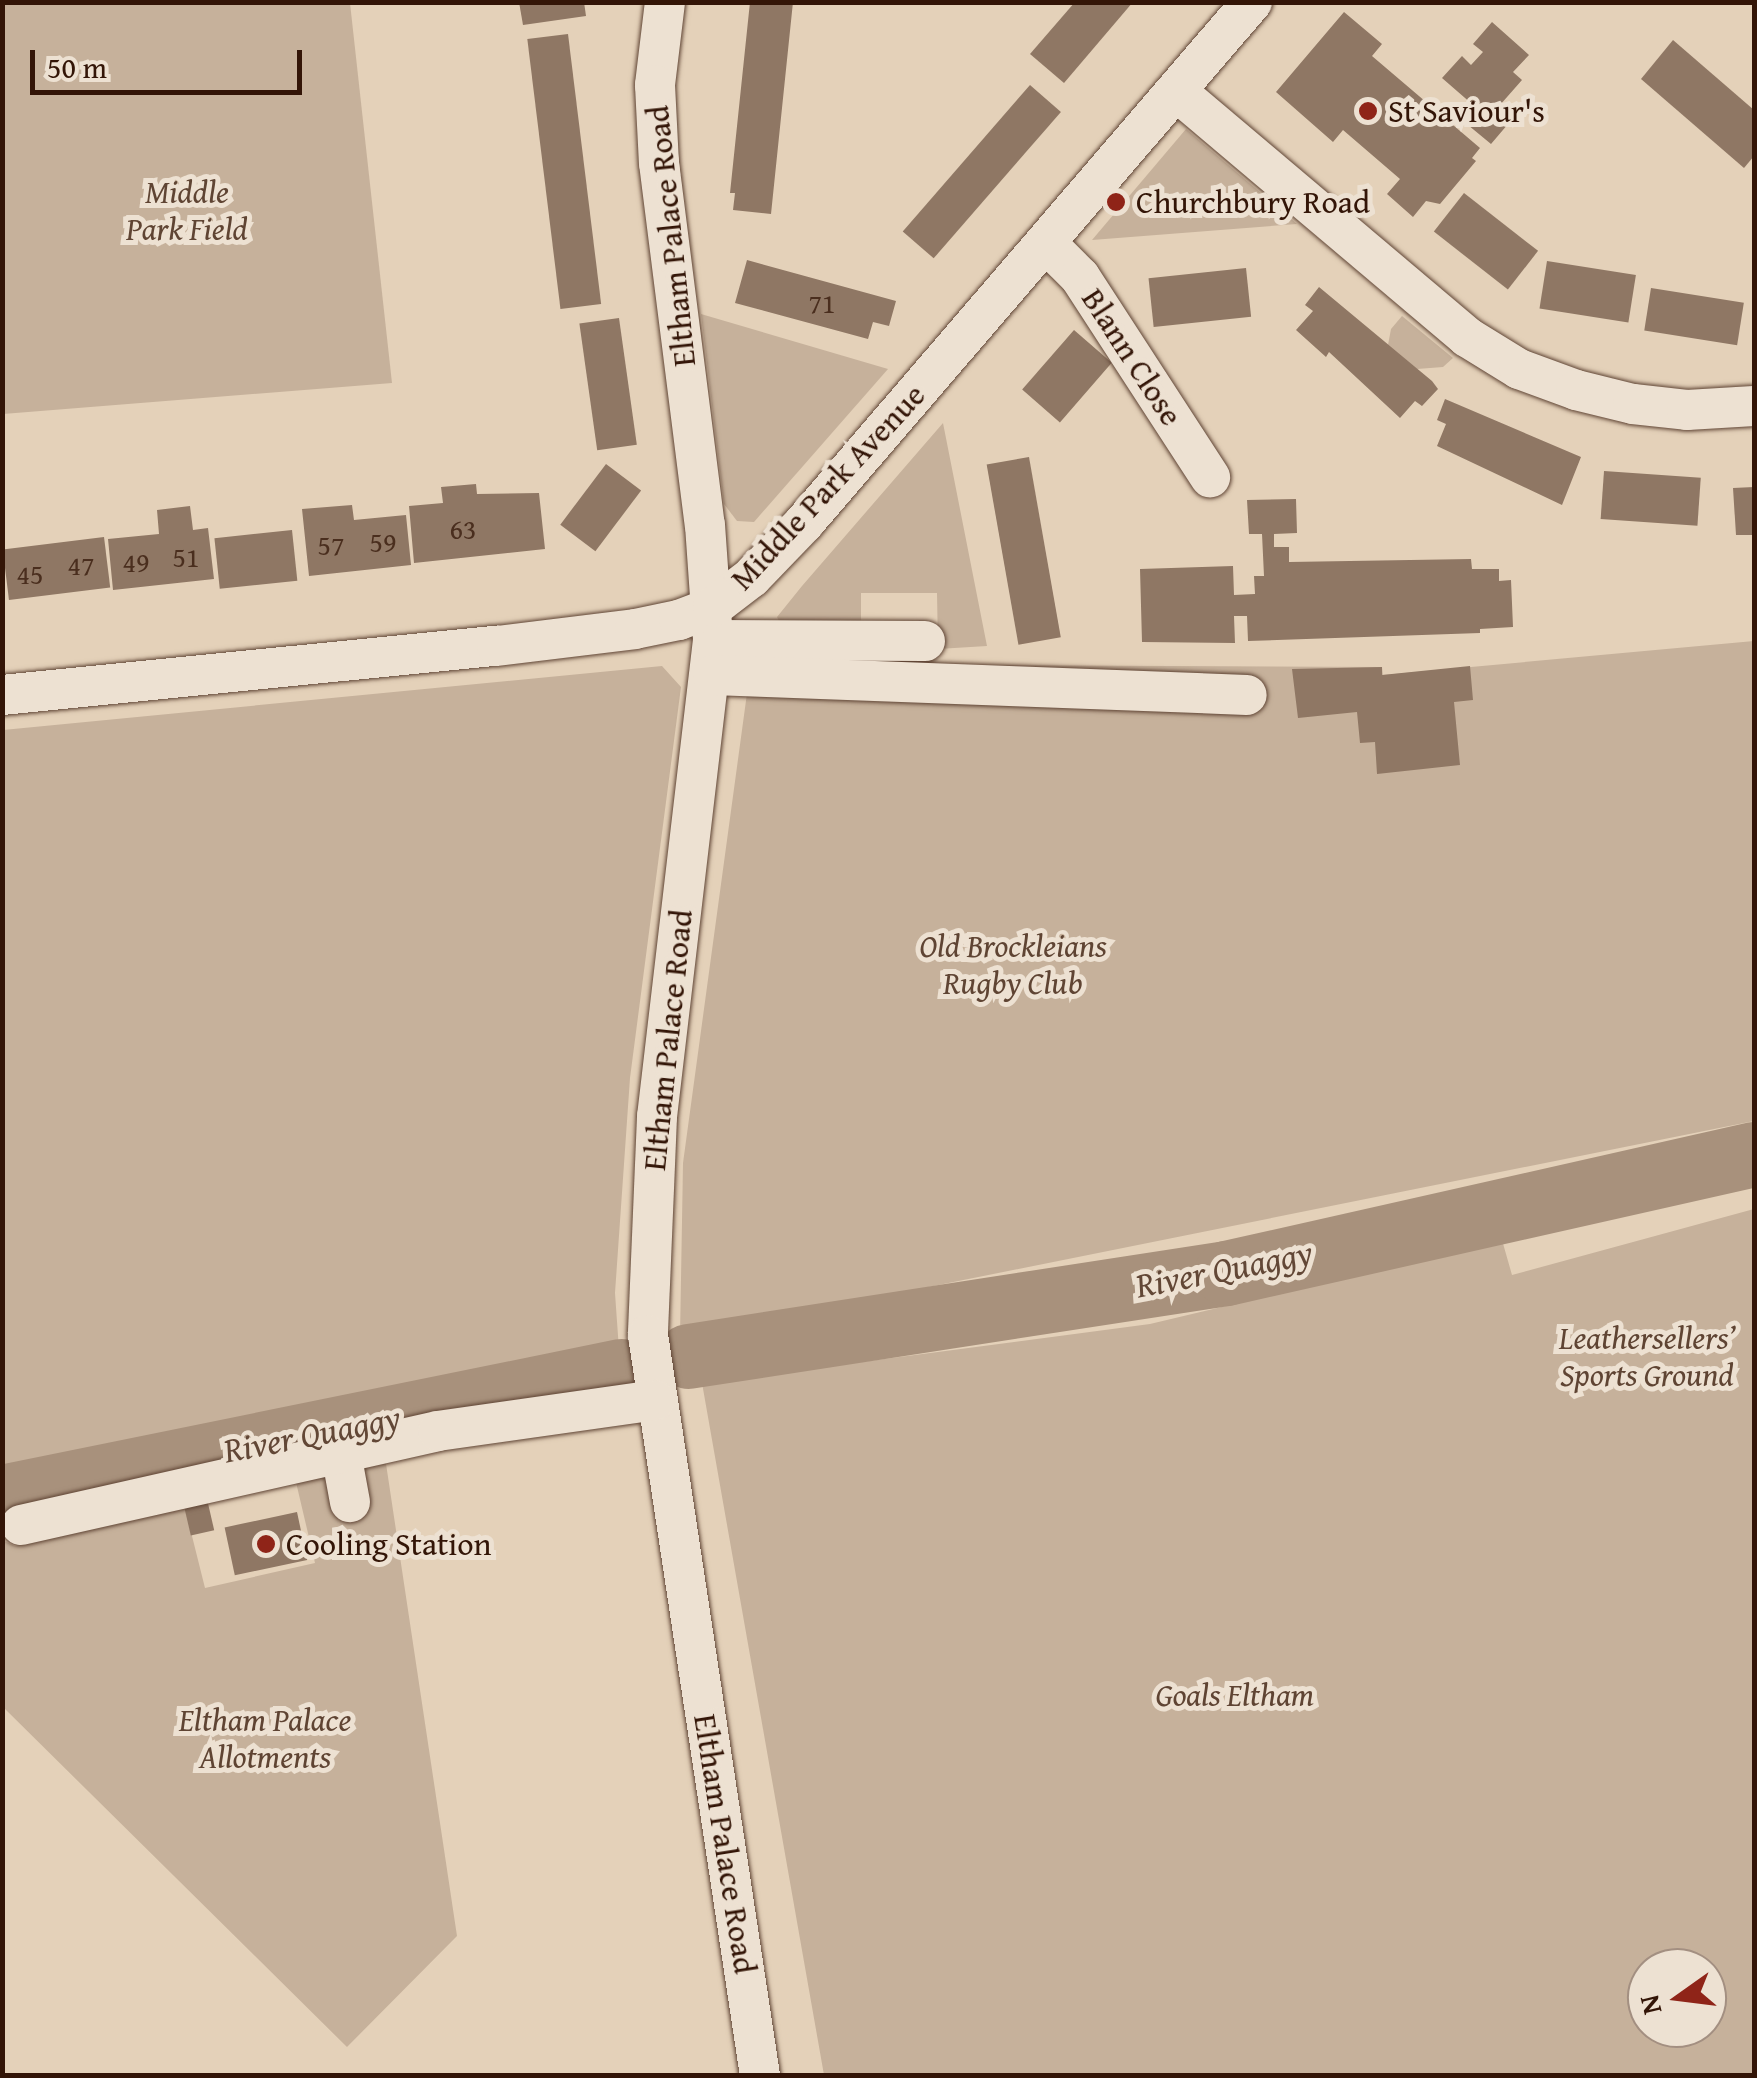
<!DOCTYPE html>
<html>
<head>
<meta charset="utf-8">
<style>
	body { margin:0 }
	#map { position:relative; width:1757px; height:2078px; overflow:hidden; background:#e4d1b9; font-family:"Gentium Book Plus",serif }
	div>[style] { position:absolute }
	.green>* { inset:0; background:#c6b19b }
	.river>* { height:65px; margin:-32.5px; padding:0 32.5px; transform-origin:32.5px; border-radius:32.5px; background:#a8917c }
	.building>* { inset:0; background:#8f7764; transform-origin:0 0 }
	.roads { filter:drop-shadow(0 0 2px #5f4434) drop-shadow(0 0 2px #5f4434) }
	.minor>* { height:40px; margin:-20px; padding:0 20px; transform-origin:20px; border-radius:20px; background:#ede1d2 }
	.dots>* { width:28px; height:28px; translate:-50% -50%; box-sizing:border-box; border:5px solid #ede1d2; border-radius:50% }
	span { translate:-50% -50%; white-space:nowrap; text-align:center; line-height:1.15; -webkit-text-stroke:10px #ede1d2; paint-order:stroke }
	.number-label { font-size:28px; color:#4a2e1e }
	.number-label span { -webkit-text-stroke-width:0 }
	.poi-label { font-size:32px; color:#331507 }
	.left { translate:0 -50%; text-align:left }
	.park-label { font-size:32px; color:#5f4433; font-style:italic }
	.street-label { font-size:32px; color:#331507 }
	.water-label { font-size:35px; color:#624736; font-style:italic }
	.frame { position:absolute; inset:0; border:5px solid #331507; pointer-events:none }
	.north { position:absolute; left:1627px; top:1948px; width:100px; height:100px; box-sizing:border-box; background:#ede1d2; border:2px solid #a38f81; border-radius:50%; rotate:256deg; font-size:28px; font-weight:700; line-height:40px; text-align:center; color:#331507 }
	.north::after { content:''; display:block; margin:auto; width:35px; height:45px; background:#8f2418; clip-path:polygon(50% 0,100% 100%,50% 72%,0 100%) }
	.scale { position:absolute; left:30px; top:50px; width:272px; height:45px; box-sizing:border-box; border:5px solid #331507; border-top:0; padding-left:12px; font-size:30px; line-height:35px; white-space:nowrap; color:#331507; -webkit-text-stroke:8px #ede1d2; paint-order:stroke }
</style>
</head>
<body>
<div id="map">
	<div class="green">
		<i style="clip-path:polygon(2px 3px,350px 3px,392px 383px,3px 414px)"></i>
		<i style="clip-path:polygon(1186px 129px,1297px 224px,1092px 240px)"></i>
		<i style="clip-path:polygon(701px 314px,888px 369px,754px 522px,737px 521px,724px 504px)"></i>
		<i style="clip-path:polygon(1402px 316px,1453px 358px,1443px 367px,1417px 369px,1388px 345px,1391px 329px)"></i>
		<i style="clip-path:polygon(943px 423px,987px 646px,938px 649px,937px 593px,861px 593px,861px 621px,779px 621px,777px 617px,802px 586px)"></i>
		<i style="clip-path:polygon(1754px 641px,1754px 1121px,680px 1337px,683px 1163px,751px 664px,1382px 667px,1383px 675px)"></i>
		<i style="clip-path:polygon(662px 666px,681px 687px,630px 1078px,615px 1293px,620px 1364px,3px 1489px,3px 730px)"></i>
		<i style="clip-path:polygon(evenodd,1754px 1209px,1754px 2075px,824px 2075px,702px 1383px,1150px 1324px,1502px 1240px,1512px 1275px,1754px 1209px,1647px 1968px,1707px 1968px,1707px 2028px,1647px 2028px,1647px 1968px)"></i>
		<i style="clip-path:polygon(385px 1457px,457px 1936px,347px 2047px,3px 1707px,2px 1540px,15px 1546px,184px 1504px,205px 1588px,315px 1563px,295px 1478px)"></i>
	</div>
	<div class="river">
		<i style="left:688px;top:1356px;width:544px;rotate:-8.77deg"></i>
		<i style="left:1226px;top:1273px;width:541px;rotate:-12.7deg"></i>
		<i style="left:2px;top:1497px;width:632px;rotate:-11.51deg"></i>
	</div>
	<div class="building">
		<i style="clip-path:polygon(519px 2px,584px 2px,586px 16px,523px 25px)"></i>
		<i style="clip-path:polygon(750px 2px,793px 2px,771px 214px,733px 210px,735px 193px,730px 193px)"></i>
		<i style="clip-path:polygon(1075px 2px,1133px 2px,1064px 83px,1030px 54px)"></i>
		<i style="clip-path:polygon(1344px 12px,1382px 44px,1372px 56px,1480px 148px,1472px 158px,1476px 161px,1440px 204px,1426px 201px,1413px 217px,1387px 194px,1400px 179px,1343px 130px,1333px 142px,1276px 92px)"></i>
		<i style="clip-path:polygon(1492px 22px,1529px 55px,1513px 72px,1522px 80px,1500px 105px,1514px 117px,1491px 144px,1468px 125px,1480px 111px,1442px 78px,1462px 56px,1471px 65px,1483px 52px,1473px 44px)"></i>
		<i style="left:568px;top:34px;width:272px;height:41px;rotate:83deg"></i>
		<i style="clip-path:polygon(1673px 40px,1754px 110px,1754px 156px,1744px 168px,1641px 79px)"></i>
		<i style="left:1030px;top:85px;width:41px;height:194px;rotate:41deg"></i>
		<i style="left:1464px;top:193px;width:94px;height:49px;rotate:38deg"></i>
		<i style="clip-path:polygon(747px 260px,896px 301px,889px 326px,873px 322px,868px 339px,735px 303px)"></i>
		<i style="left:1547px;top:261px;width:90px;height:48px;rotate:9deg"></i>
		<i style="left:1246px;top:268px;width:49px;height:98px;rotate:84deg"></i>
		<i style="clip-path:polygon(1319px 287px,1432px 381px,1438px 389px,1422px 406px,1415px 401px,1400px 418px,1329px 352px,1326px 357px,1296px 330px,1313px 311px,1305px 305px)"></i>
		<i style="left:1651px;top:288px;width:94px;height:43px;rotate:9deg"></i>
		<i style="left:619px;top:318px;width:128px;height:40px;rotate:82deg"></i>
		<i style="left:1074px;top:330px;width:50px;height:79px;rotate:41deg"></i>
		<i style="clip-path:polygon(1445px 399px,1581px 457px,1562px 505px,1437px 446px,1446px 424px,1437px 420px)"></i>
		<i style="left:1029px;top:457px;width:183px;height:43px;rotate:80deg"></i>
		<i style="left:606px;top:464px;width:44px;height:76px;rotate:37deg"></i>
		<i style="left:1604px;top:471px;width:97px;height:48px;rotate:4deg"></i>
		<i style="clip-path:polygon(476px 484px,477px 494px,539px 493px,545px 549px,414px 563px,409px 506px,443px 503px,441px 487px)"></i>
		<i style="clip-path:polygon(1754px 487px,1754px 535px,1736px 535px,1733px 488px)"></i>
		<i style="clip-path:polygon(1296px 499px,1297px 533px,1274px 534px,1274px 547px,1289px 547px,1289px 562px,1471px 559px,1472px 569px,1499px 569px,1499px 581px,1511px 580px,1513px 627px,1480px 629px,1480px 633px,1248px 641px,1247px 616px,1234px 616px,1235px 643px,1142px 642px,1140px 569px,1233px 566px,1234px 595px,1255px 594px,1254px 576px,1264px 576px,1262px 534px,1249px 534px,1247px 500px)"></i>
		<i style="clip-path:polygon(352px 505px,354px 520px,406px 515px,411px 565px,309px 576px,302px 509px)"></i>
		<i style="clip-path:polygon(190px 506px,193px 530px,208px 528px,214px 579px,113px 590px,108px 539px,159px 534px,157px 510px)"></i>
		<i style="left:292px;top:530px;width:51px;height:78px;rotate:84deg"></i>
		<i style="left:104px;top:537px;width:51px;height:102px;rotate:83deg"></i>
		<i style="clip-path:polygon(1470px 666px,1473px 700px,1454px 702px,1460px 765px,1377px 774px,1375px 742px,1360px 743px,1357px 712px,1298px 718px,1292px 669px,1382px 667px,1382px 675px)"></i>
		<i style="left:207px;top:1499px;width:32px;height:24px;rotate:77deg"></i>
		<i style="left:297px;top:1512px;width:49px;height:74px;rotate:78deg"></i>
	</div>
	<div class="roads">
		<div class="minor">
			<i style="left:665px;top:2px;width:84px;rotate:96.9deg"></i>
			<i style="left:655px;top:85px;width:78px;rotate:87.1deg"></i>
			<i style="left:659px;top:163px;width:365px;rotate:82.8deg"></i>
			<i style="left:705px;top:525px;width:115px;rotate:86deg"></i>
			<i style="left:713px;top:640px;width:480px;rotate:96.7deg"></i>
			<i style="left:657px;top:1117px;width:218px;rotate:92.4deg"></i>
			<i style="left:648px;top:1335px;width:749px;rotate:81.4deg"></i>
			<i style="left:1176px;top:91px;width:381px;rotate:40.2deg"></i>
			<i style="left:1467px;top:337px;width:61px;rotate:31.6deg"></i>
			<i style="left:1519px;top:369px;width:61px;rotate:20.2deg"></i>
			<i style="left:1576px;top:390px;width:59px;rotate:13.8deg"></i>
			<i style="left:1633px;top:404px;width:54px;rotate:6.3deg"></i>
			<i style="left:1687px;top:410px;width:67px;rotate:-3.4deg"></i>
			<i style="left:1046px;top:243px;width:48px;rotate:45deg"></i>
			<i style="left:1080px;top:277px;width:239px;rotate:57deg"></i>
			<i style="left:713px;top:640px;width:212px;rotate:0.3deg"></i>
			<i style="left:713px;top:675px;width:534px;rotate:2.14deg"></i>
			<i style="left:2px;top:695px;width:497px;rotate:-5.7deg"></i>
			<i style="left:497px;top:646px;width:139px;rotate:-7deg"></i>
			<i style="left:635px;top:629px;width:45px;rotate:-11.6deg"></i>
			<i style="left:679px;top:620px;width:36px;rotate:-21deg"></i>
			<i style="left:713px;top:607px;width:49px;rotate:-37.6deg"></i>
			<i style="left:752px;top:577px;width:75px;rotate:-46.1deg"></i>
			<i style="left:804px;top:523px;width:687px;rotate:-49.31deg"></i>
			<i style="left:341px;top:1453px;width:50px;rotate:79.6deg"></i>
			<i style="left:21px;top:1525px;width:427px;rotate:-12.7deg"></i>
			<i style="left:438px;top:1431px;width:219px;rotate:-8.1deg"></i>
		</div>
	</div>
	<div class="dots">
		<i style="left:1368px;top:111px;background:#8f2418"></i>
		<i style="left:1116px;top:202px;background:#8f2418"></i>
		<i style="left:266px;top:1544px;background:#8f2418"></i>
	</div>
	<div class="number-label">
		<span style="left:822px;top:303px">71</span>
		<span style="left:463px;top:529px">63</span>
		<span style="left:383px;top:542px">59</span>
		<span style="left:331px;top:545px">57</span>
		<span style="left:186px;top:557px">51</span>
		<span style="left:136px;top:562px">49</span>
		<span style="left:81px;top:565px">47</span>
		<span style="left:30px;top:574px">45</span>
	</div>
	<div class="poi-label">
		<span class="left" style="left:1388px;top:111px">St Saviour's</span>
		<span class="left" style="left:1136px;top:202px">Churchbury Road</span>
		<span class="left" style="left:286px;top:1544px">Cooling Station</span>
	</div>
	<div class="park-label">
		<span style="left:187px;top:211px">Middle<br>Park Field</span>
		<span style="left:1013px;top:965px">Old Brockleians<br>Rugby Club</span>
		<span style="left:1647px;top:1357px">Leathersellers’<br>Sports Ground</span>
		<span style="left:1235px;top:1695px">Goals Eltham</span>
		<span style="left:265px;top:1739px">Eltham Palace<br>Allotments</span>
	</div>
	<div class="street-label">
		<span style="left:671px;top:236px;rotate:-96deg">Eltham Palace Road</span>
		<span style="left:1132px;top:357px;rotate:57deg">Blann Close</span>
		<span style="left:828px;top:487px;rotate:-47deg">Middle Park Avenue</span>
		<span style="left:668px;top:1040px;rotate:-84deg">Eltham Palace Road</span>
		<span style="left:725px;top:1844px;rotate:81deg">Eltham Palace Road</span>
	</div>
	<div class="water-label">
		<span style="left:1224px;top:1269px;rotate:-11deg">River Quaggy</span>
		<span style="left:312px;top:1434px;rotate:-11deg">River Quaggy</span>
	</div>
	<div class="frame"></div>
	<div class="north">N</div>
	<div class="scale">50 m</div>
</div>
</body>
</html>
